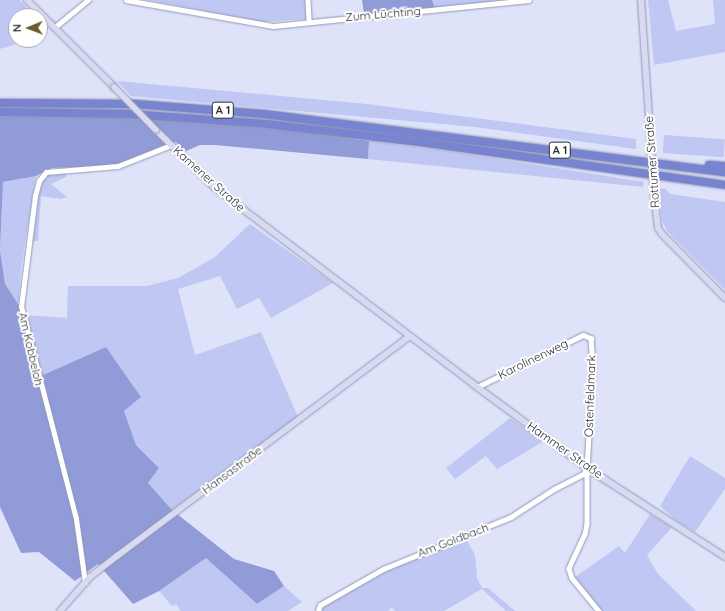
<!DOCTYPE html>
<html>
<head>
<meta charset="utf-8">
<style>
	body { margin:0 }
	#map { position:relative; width:725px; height:611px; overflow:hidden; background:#dee3fa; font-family:Quicksand,sans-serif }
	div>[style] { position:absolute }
	.green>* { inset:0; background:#bfc7f2; transform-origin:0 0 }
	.forest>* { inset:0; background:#919bd7 }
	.roads { filter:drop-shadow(0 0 1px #9499b5) drop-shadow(0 0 1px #9499b5) }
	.street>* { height:4.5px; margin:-2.25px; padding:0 2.25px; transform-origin:2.25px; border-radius:2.25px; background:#fff }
	.secondary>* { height:6px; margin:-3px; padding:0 3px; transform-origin:3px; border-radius:3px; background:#d7daf1 }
	.highway>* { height:8px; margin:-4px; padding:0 4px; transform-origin:4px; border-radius:4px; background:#7984d0 }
	.bridges { filter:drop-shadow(0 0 1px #9499b5) drop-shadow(0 0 1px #9499b5) }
	.secondary-bridge>* { height:6px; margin:-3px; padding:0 3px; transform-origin:3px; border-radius:3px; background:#d7daf1 }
	span { translate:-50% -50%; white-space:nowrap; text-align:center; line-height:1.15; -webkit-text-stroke:4px #fff; paint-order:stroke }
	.shield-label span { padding:1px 3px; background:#fff; border:1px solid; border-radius:3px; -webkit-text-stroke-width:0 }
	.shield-label { font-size:11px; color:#2d303b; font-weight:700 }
	.street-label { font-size:12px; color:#2d303b }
	.north { position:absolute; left:8px; top:8px; width:40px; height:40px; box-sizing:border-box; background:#fff; border:1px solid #abacb1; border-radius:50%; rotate:269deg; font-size:11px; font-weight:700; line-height:16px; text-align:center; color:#2d303b }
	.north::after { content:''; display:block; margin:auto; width:14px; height:18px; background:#6a5e2a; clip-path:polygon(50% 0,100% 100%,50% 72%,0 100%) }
</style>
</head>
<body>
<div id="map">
	<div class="green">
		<i style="clip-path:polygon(0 0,20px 0,35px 16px,16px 16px,16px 40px,31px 40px,0 49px)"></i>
		<i style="clip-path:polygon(148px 0,305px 0,306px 19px,261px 22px)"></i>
		<i style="clip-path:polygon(432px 0,504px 0,504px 1px,435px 8px)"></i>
		<i style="clip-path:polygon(648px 0,668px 0,676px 31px,715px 24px,713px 0,725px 0,725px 52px,654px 65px)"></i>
		<i style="clip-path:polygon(117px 81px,367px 104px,636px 139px,636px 149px,475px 127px,131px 96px)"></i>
		<i style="left:664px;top:135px;width:61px;height:18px;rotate:4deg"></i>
		<i style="clip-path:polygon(369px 141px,448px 151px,644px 182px,643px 187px,368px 159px)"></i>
		<i style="clip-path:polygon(66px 172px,66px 177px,51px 184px,67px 197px,61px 199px,41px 196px,38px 241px,30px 241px,41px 182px,47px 174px)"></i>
		<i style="clip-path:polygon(36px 176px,21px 268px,18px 308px,5px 284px,0 250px,3px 182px)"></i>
		<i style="clip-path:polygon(665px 188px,670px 194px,725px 202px,725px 290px,668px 232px,662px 221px,659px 189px)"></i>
		<i style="clip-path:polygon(250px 224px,333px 283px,271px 318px,259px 298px,237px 309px,220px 276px,178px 289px,195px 355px,261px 332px,298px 417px,172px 510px,148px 483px,159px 468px,136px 445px,124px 411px,141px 397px,106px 347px,41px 377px,25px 315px,67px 318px,68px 286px,147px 286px,178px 278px,215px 257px)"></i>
		<i style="clip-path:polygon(510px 418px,544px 441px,497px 469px,486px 456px,455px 479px,446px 468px)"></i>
		<i style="clip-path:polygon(690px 456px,725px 478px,725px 489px,695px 532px,677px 521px,660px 506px)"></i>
		<i style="clip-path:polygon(650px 514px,672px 527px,647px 555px,658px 574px,696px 611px,602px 611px,574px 578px,619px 546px,625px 553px)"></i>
		<i style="clip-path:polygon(466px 539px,475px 555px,477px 578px,482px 588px,488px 588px,515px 611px,506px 611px,482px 589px,444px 611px,395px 611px,392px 607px,388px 611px,321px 611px,322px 608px,396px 565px)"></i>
		<i style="clip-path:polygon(206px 558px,257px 604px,284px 586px,302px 602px,288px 611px,181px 611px,176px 604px,172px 606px,159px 591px)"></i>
	</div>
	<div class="forest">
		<i style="clip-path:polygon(362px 0,432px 0,435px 8px,364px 14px)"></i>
		<i style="clip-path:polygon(0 116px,136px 117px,290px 130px,369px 141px,368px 159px,215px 145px,200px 145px,184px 152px,176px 142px,112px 166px,52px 168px,36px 176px,3px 182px,0 250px,5px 284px,25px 315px,41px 376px,106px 347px,141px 397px,124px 411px,136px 445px,159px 468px,148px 483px,172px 510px,234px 559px,274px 571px,284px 586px,257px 604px,206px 558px,159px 591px,133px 604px,98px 564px,75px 581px,39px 552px,21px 553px,0 507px)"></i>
	</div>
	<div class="roads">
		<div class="street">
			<i style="left:126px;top:0;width:149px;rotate:10deg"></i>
			<i style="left:273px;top:26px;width:257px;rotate:-5.8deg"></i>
			<i style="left:308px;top:0;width:21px;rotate:87deg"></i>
			<i style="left:55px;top:27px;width:43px;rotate:-39.3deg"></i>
			<i style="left:477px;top:387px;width:118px;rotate:-26.1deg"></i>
			<i style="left:583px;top:335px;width:9px;rotate:21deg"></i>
			<i style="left:591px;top:338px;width:30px;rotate:86deg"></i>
			<i style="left:593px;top:368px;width:100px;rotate:93.4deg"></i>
			<i style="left:587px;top:468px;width:56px;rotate:90deg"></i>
			<i style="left:587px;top:524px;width:10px;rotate:101deg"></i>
			<i style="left:585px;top:534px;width:38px;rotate:115deg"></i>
			<i style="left:569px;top:569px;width:9px;rotate:72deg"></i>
			<i style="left:572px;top:578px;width:43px;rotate:50.7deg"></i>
			<i style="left:85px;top:583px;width:65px;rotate:-98deg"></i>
			<i style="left:76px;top:519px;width:219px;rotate:-104.5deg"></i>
			<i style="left:21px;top:307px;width:112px;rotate:-82.8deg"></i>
			<i style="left:35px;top:196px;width:16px;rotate:-75deg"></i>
			<i style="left:39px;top:181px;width:11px;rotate:-52deg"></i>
			<i style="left:46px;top:172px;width:72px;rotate:-4.8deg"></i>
			<i style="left:118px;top:166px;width:57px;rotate:-21.6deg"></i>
			<i style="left:318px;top:611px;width:6px;rotate:-72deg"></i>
			<i style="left:320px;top:605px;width:73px;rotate:-29.7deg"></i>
			<i style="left:383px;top:569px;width:138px;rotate:-22.1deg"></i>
			<i style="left:511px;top:517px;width:51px;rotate:-33.1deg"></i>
			<i style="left:554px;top:489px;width:34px;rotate:-27deg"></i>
			<i style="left:584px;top:474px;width:6px;rotate:-72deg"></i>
		</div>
		<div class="secondary">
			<i style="left:27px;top:0;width:123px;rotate:45deg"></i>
			<i style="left:641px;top:0;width:147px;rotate:86.1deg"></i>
			<i style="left:156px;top:130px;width:83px;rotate:44.5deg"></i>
			<i style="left:215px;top:188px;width:324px;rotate:37.2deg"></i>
			<i style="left:473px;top:384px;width:142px;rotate:36.4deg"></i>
			<i style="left:587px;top:468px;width:164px;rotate:32.8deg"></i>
			<i style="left:654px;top:195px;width:33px;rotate:83deg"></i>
			<i style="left:658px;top:228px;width:7px;rotate:56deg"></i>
			<i style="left:662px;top:234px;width:90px;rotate:45.5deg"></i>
			<i style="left:60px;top:611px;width:45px;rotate:-48.6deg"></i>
			<i style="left:90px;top:577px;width:34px;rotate:-38deg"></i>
			<i style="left:117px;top:556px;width:366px;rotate:-36.9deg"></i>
		</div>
		<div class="highway">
			<i style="left:0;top:103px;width:135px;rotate:0.4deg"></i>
			<i style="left:135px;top:104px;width:129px;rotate:4.4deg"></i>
			<i style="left:264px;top:114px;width:465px;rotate:7.2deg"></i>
			<i style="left:0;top:112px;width:128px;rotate:0.9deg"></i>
			<i style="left:128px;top:114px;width:138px;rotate:4.1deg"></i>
			<i style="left:266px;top:124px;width:155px;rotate:6.7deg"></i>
			<i style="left:420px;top:142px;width:308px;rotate:8deg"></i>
			<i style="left:709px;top:165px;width:16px;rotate:4deg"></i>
		</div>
	</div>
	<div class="bridges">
		<div class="secondary-bridge">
			<i style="left:114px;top:87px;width:60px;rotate:45.7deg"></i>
			<i style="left:651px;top:147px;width:48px;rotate:86.4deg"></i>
		</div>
	</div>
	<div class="shield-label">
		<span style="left:223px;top:110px">A 1</span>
		<span style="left:560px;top:150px">A 1</span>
	</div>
	<div class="street-label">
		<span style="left:383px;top:14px;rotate:-5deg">Zum Lüchting</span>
		<span style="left:652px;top:162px;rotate:-94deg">Rottumer Straße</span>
		<span style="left:209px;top:179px;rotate:42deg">Kamener Straße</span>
		<span style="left:31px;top:349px;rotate:77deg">Am Kobbeloh</span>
		<span style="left:533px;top:359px;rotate:-26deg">Karolinenweg</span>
		<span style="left:590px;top:396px;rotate:-88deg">Ostenfeldmark</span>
		<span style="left:565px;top:450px;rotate:35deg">Hammer Straße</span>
		<span style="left:232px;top:470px;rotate:-37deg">Hansastraße</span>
		<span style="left:453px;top:540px;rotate:-21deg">Am Goldbach</span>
	</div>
	<div class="north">N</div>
</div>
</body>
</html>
